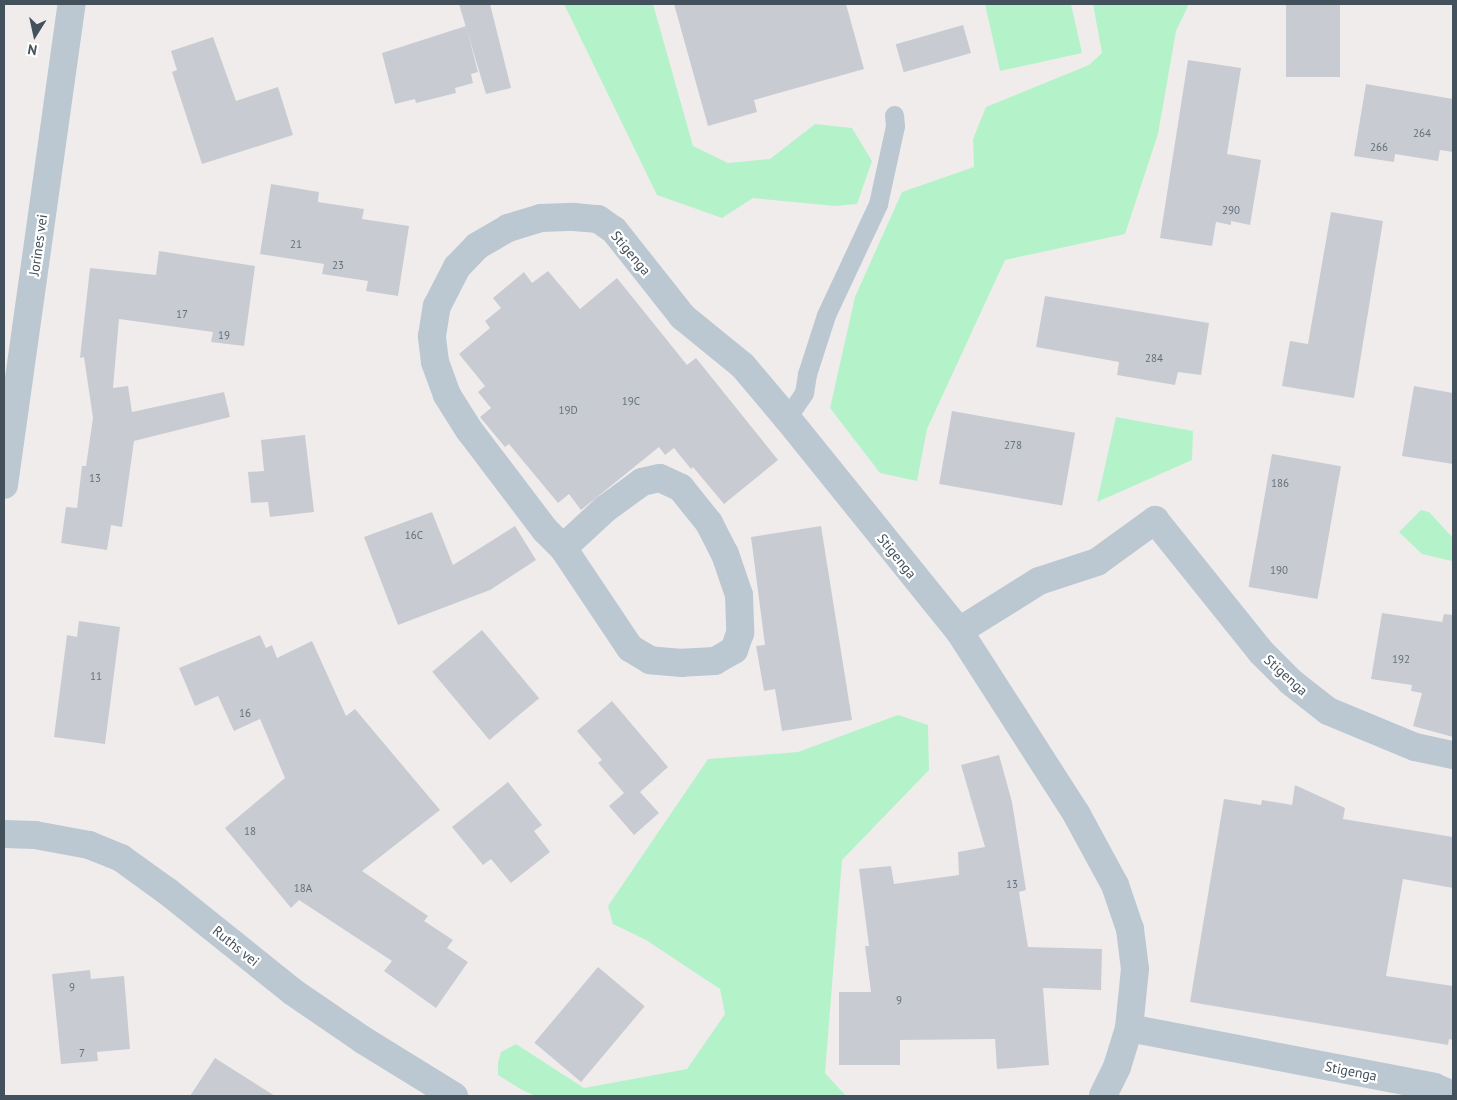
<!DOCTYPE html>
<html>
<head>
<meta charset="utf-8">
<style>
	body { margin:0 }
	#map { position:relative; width:1457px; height:1100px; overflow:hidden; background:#f0ecec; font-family:"PT Sans",sans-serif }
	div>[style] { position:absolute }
	.green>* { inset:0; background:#b4f3ca }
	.building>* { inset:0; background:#c8ccd2; transform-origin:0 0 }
	.service>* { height:19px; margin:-9.5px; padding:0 9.5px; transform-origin:9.5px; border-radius:9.5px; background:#bbc8d1 }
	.minor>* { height:28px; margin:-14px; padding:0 14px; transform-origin:14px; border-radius:14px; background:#bbc8d1 }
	span { translate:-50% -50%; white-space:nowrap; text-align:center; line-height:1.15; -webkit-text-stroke:4.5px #fff; paint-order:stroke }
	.number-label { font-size:11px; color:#64707a }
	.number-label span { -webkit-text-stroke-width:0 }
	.street-label { font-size:14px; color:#43515c }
	.frame { position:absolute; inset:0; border:5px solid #43515c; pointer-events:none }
	.north { position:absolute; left:10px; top:10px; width:50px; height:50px; -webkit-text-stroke:4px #fff; paint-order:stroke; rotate:190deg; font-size:14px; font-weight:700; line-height:20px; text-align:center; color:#43515c }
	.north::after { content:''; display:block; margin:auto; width:18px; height:22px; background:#43515c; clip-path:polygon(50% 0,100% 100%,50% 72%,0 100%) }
</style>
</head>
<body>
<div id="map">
	<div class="green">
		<i style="clip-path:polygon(564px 4px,653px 4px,693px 146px,728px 163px,770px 159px,815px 124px,852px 128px,872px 161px,857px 204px,835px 206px,753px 198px,722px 218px,657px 195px)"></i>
		<i style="clip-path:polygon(985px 4px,1071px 4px,1082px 53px,1000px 71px)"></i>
		<i style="clip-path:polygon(1093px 4px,1189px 4px,1176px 31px,1158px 134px,1125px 234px,1005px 260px,927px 429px,917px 481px,880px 473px,830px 408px,855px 297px,902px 192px,974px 167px,973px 139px,986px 107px,1089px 65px,1102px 53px)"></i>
		<i style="clip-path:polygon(1116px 417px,1193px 431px,1192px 460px,1097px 502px)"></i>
		<i style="clip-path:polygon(1421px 510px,1429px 512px,1453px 538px,1452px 561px,1422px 554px,1399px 532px)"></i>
		<i style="clip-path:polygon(898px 715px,928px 725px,929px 770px,842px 860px,825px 1073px,846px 1096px,536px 1096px,522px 1090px,498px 1075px,498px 1063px,501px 1052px,516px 1044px,584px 1088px,687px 1069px,725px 1014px,720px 989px,646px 940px,613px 924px,608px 906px,708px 759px,798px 752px)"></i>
	</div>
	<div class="building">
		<i style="clip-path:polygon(459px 4px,490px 4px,511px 88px,486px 94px)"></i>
		<i style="clip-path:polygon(674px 4px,846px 4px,864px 69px,754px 100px,757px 112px,708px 126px)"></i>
		<i style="left:1286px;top:4px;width:54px;height:73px"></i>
		<i style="left:963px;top:25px;width:29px;height:70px;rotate:74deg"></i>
		<i style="clip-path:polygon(466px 26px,478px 72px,471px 74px,473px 83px,455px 88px,456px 93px,416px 103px,415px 99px,395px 104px,382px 53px)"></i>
		<i style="clip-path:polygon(213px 37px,236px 101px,278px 87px,293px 135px,202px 164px,172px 72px,177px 70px,171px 51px)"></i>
		<i style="clip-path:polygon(1188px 60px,1241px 68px,1227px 154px,1261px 160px,1250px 225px,1231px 221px,1231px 225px,1216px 222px,1212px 246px,1160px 238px)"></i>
		<i style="clip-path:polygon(1366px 84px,1453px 99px,1453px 152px,1440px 150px,1438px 161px,1395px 154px,1394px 162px,1354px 156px)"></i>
		<i style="clip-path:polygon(271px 184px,319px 192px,318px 202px,364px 209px,362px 219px,409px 226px,398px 296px,366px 291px,368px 281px,322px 274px,324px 264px,260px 254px)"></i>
		<i style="clip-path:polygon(1331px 212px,1383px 221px,1354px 398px,1282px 386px,1290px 341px,1308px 344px)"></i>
		<i style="clip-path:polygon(159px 251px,255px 266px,244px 346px,211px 342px,213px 332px,119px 319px,113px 388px,128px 386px,132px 412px,224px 392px,230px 417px,134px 441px,122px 527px,111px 525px,107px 550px,61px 543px,66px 507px,77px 508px,82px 466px,86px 466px,93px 418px,84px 357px,80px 358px,90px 268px,156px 275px)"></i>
		<i style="clip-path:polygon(548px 271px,580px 309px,617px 278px,687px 365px,696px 358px,778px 460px,724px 504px,693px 467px,691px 469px,674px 448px,665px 455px,659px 447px,581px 510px,569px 494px,558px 503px,509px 444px,505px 447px,480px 417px,491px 408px,478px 392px,485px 386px,459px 354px,490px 328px,485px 321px,501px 308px,493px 298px,524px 272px,532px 283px)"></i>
		<i style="clip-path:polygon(1045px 296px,1209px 323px,1201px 375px,1178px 372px,1175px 385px,1117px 375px,1119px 362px,1036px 347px)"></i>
		<i style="clip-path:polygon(1414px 386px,1453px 393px,1453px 464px,1402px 456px)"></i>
		<i style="left:952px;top:411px;width:125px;height:74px;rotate:10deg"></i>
		<i style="clip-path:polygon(305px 435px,314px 512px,270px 517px,268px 502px,251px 503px,248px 472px,264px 471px,261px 440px)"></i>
		<i style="left:1272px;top:454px;width:70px;height:135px;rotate:10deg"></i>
		<i style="clip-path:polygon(432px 512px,453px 565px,515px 526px,536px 560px,490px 590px,398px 625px,364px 537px)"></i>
		<i style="clip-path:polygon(821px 526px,852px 720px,782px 731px,775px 689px,764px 691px,756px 646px,765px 645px,751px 537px)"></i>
		<i style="clip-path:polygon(1382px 613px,1442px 622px,1444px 614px,1453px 615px,1453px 737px,1413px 726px,1422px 693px,1411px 691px,1412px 685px,1371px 679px)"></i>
		<i style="clip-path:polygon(79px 621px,120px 627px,105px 744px,54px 737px,67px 635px,77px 637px)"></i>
		<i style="left:482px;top:630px;width:89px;height:65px;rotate:50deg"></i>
		<i style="clip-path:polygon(260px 635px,266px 648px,272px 645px,277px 658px,312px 641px,346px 716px,355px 709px,440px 810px,362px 871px,428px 916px,424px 921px,453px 940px,447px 948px,468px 962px,436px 1008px,384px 971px,392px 961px,299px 900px,291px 908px,225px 828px,285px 778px,260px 719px,234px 731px,218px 696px,195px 706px,179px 668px)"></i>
		<i style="clip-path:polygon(612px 701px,668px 767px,640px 792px,659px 813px,634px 835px,609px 806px,624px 793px,598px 763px,602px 760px,577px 731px)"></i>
		<i style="clip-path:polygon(999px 755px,1012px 802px,1026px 890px,1019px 892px,1028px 947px,1102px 949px,1101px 990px,1043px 988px,1049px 1065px,997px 1069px,995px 1039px,900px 1040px,900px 1065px,839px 1065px,839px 992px,871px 992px,865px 946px,869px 946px,859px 869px,891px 866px,894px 884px,959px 875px,958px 852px,985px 847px,961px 765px)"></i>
		<i style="clip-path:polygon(508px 782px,542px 825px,534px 831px,550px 852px,511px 883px,491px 859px,483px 865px,452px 827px)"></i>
		<i style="clip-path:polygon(1295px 785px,1345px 808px,1343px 819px,1453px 837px,1453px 888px,1403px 879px,1386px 976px,1453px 986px,1453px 1040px,1449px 1039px,1448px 1045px,1190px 1002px,1224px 799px,1261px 805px,1262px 800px,1292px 805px)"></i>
		<i style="left:598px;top:967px;width:61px;height:99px;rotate:40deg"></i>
		<i style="clip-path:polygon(90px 970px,91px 979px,124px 976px,130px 1049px,97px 1052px,98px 1061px,61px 1064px,52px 974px)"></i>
		<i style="clip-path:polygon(215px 1058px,275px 1096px,190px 1096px)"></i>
	</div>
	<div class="service">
		<i style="left:787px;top:418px;width:30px;rotate:-56deg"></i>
		<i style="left:804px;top:393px;width:19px;rotate:-81deg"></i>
		<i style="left:807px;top:374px;width:62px;rotate:-72.1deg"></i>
		<i style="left:826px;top:315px;width:123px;rotate:-64.9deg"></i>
		<i style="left:878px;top:204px;width:80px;rotate:-77.7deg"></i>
		<i style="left:895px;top:126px;width:11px;rotate:-95deg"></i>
	</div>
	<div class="minor">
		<i style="left:4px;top:485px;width:486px;rotate:-82deg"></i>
		<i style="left:563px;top:548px;width:57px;rotate:-42.9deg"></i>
		<i style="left:605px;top:509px;width:46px;rotate:-36.1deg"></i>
		<i style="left:642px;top:482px;width:18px;rotate:-13deg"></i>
		<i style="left:660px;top:478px;width:23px;rotate:25deg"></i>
		<i style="left:681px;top:488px;width:45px;rotate:51.3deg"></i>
		<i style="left:709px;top:523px;width:35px;rotate:63deg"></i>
		<i style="left:725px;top:554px;width:43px;rotate:71.1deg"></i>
		<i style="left:739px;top:595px;width:38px;rotate:88deg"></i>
		<i style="left:740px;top:633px;width:18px;rotate:109deg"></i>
		<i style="left:734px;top:650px;width:22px;rotate:150deg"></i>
		<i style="left:715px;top:661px;width:33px;rotate:177deg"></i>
		<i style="left:682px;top:663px;width:32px;rotate:-175deg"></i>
		<i style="left:650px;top:660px;width:23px;rotate:-149deg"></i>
		<i style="left:630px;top:648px;width:120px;rotate:-123.8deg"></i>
		<i style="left:563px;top:548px;width:25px;rotate:-135deg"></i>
		<i style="left:545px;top:530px;width:126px;rotate:-127.2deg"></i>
		<i style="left:469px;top:430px;width:41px;rotate:-122.2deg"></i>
		<i style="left:447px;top:395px;width:35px;rotate:-110deg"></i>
		<i style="left:435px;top:362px;width:26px;rotate:-97deg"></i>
		<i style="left:432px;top:336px;width:30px;rotate:-81deg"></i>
		<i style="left:437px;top:306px;width:44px;rotate:-62.9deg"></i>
		<i style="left:457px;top:267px;width:29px;rotate:-46deg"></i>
		<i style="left:477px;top:246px;width:36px;rotate:-30deg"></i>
		<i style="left:508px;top:228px;width:34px;rotate:-17deg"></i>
		<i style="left:541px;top:218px;width:33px;rotate:-2deg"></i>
		<i style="left:574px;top:217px;width:24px;rotate:5deg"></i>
		<i style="left:598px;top:219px;width:19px;rotate:35deg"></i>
		<i style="left:614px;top:230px;width:111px;rotate:51.6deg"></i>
		<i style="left:683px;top:317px;width:77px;rotate:39.2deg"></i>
		<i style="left:743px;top:366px;width:68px;rotate:49.8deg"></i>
		<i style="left:787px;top:418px;width:274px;rotate:51.1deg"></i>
		<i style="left:959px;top:631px;width:219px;rotate:57.3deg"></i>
		<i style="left:1077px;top:815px;width:80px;rotate:61.5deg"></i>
		<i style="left:1115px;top:885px;width:46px;rotate:71.2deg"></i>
		<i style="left:1130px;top:929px;width:40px;rotate:82.9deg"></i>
		<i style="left:1135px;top:969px;width:59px;rotate:95.8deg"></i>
		<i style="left:1129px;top:1028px;width:41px;rotate:107.1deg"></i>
		<i style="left:1117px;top:1067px;width:32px;rotate:116deg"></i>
		<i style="left:959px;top:631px;width:94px;rotate:-32deg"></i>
		<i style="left:1039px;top:581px;width:61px;rotate:-18.1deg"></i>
		<i style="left:1097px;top:562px;width:72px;rotate:-35.9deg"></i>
		<i style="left:1155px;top:520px;width:169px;rotate:51.2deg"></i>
		<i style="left:1261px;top:652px;width:42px;rotate:45deg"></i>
		<i style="left:1291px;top:682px;width:47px;rotate:38.1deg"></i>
		<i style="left:1328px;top:711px;width:94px;rotate:22.5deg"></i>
		<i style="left:1415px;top:747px;width:39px;rotate:12deg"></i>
		<i style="left:4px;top:834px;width:31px;rotate:2deg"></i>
		<i style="left:35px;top:835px;width:55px;rotate:10.5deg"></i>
		<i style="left:89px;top:845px;width:35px;rotate:22deg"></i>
		<i style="left:121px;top:858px;width:57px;rotate:35.7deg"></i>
		<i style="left:167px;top:891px;width:161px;rotate:38.7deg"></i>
		<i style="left:293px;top:992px;width:85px;rotate:34.4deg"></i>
		<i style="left:363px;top:1040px;width:107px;rotate:31.6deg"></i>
		<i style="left:1129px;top:1028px;width:311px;rotate:10.9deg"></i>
		<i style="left:1434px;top:1087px;width:21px;rotate:23deg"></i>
	</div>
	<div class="number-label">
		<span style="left:1422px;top:133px">264</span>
		<span style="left:1379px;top:147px">266</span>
		<span style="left:1231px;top:210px">290</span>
		<span style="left:296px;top:244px">21</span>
		<span style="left:338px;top:265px">23</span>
		<span style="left:182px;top:314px">17</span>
		<span style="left:224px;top:335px">19</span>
		<span style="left:1154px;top:358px">284</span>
		<span style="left:631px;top:401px">19C</span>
		<span style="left:568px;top:410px">19D</span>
		<span style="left:1013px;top:445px">278</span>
		<span style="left:95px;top:478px">13</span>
		<span style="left:1280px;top:483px">186</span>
		<span style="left:414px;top:535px">16C</span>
		<span style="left:1279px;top:570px">190</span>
		<span style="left:1401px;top:659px">192</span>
		<span style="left:96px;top:676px">11</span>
		<span style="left:245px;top:713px">16</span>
		<span style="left:250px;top:831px">18</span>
		<span style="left:1012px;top:884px">13</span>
		<span style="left:303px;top:888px">18A</span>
		<span style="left:72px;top:987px">9</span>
		<span style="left:899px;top:1000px">9</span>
		<span style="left:82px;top:1053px">7</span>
	</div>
	<div class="street-label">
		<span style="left:38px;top:245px;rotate:-82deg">Jorines vei</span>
		<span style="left:631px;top:253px;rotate:50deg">Stigenga</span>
		<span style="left:897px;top:556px;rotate:51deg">Stigenga</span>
		<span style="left:1286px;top:675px;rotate:42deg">Stigenga</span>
		<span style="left:236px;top:946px;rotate:39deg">Ruths vei</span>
		<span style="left:1351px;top:1071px;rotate:11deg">Stigenga</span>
	</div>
	<div class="frame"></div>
	<div class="north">N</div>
</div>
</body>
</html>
